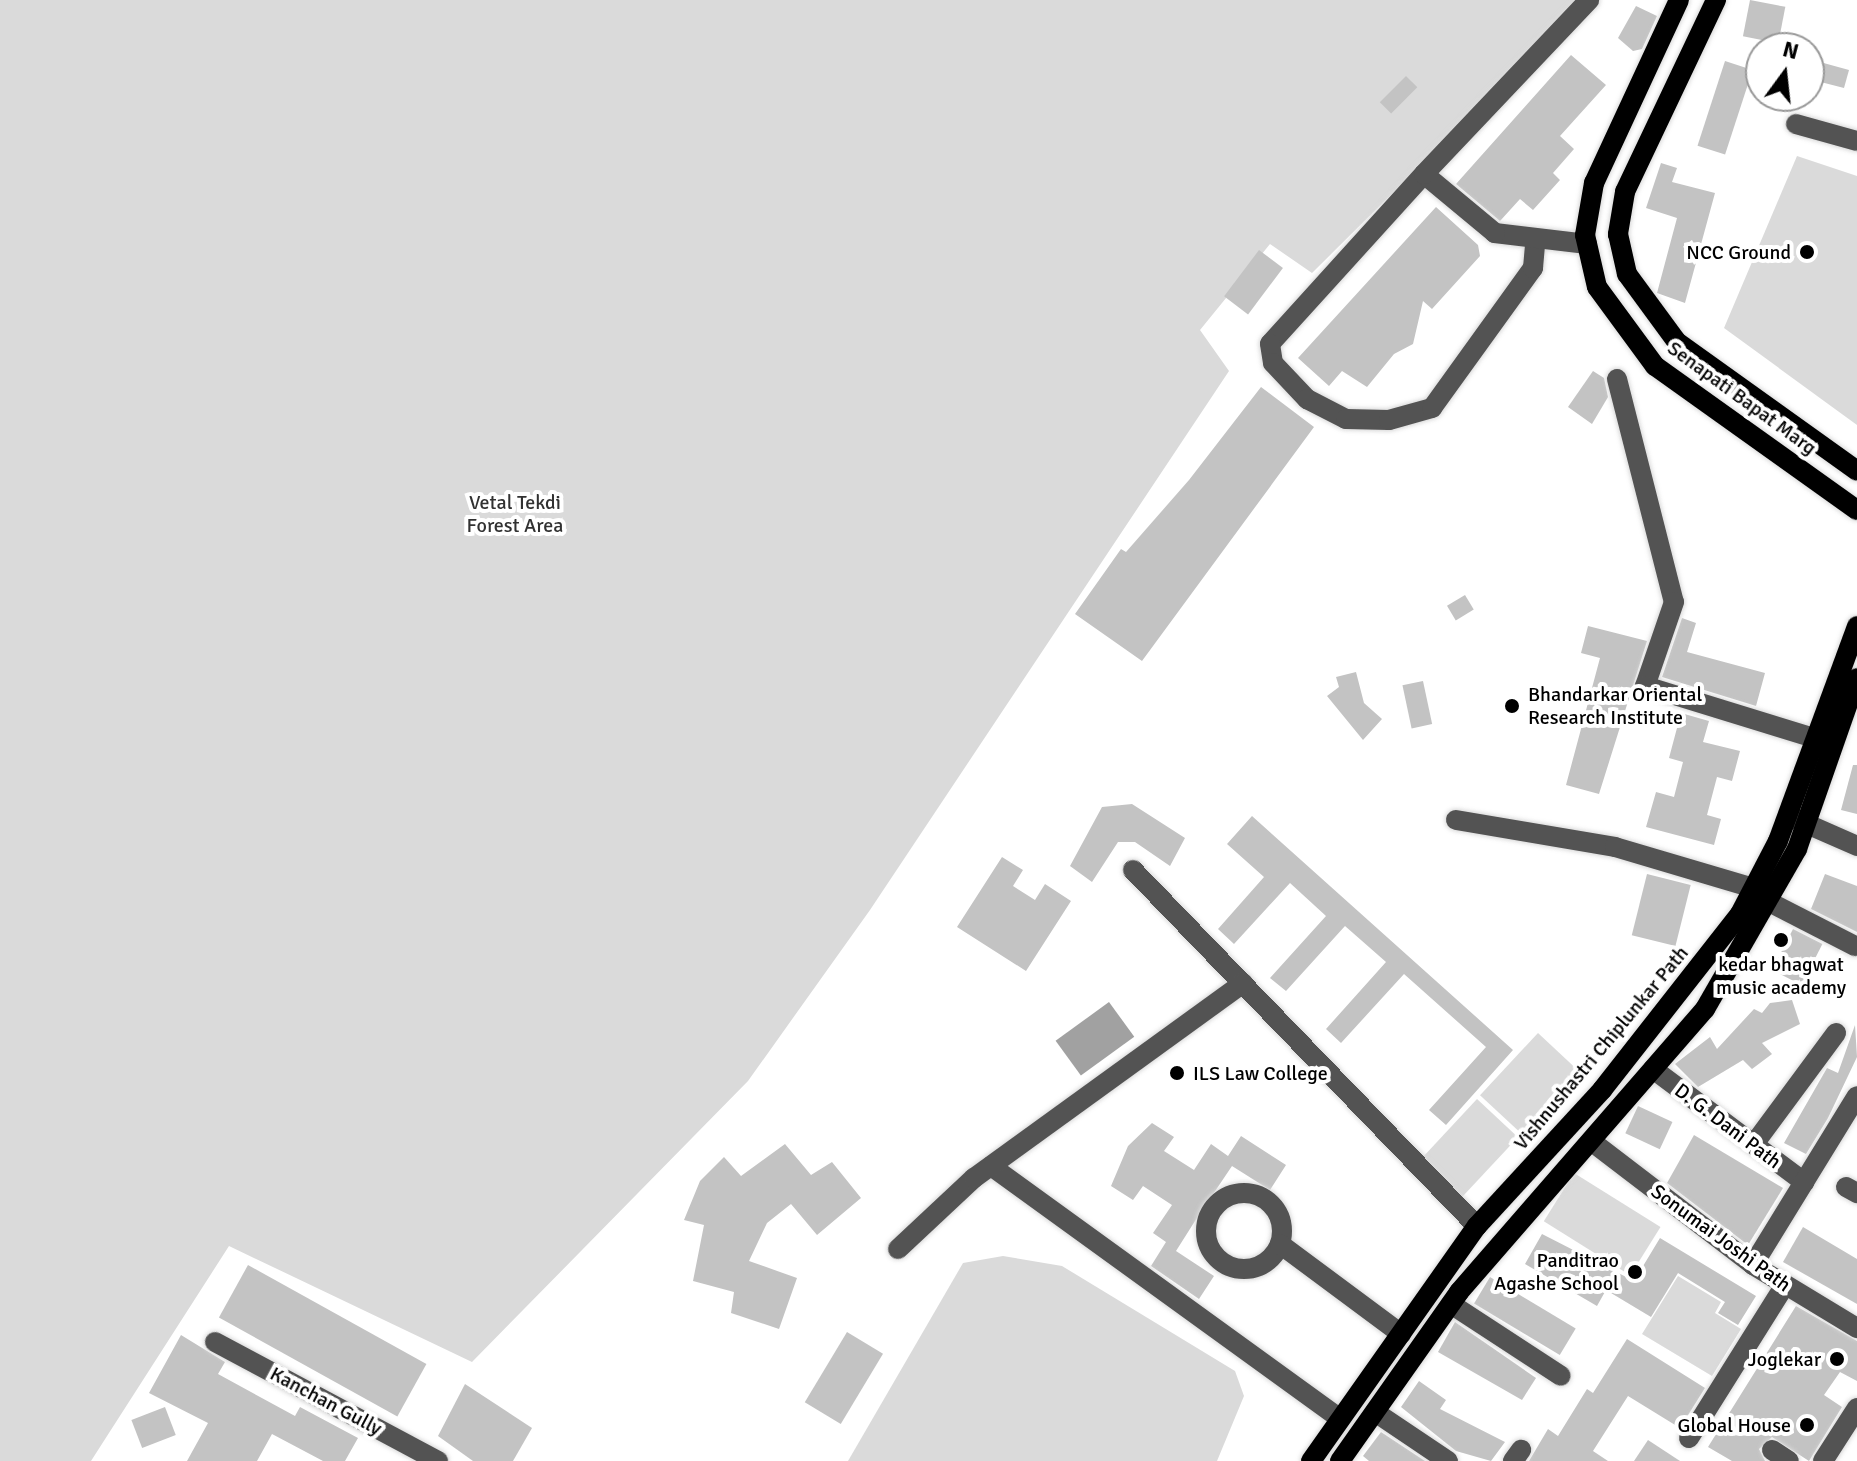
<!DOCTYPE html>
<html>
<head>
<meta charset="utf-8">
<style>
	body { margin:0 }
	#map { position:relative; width:1857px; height:1461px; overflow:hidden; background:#fff; font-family:Signika,sans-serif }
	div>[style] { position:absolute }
	.green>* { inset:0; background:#dadada; transform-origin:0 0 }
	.water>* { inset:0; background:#a1a1a1; transform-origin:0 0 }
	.building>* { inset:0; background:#c3c3c3; transform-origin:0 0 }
	.roads { filter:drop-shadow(0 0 2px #dbdbdb) drop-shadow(0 0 2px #dbdbdb) }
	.minor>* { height:20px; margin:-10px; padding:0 10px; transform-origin:10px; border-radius:10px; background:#535353 }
	.minor>.ring { margin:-10px; padding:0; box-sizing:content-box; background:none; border:20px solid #535353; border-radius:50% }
	.major>* { height:20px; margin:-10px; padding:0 10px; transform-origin:10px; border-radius:10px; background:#000 }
	.dots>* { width:22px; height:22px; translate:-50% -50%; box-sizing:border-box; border:4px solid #fff; border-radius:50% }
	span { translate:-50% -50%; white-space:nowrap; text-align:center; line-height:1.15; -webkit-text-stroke:8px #fff; paint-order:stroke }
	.poi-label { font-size:20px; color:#000 }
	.right { translate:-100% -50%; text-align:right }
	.left { translate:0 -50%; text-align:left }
	.street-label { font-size:20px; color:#000 }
	.park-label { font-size:20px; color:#313131 }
	.north { position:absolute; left:1745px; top:32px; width:80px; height:80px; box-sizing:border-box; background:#fff; border:2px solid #999; border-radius:50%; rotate:15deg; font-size:22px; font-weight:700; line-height:32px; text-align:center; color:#000 }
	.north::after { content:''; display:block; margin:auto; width:28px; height:36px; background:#000; clip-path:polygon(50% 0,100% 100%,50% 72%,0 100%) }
</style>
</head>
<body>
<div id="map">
	<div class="green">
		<i style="clip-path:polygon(0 0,1587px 0,1312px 273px,1270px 244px,1200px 330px,1229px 371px,870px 910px,748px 1081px,472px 1362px,229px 1246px,91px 1461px,0 1461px)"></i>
		<i style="clip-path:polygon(1797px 156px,1857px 176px,1857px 425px,1724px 328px)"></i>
		<i style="left:1538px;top:1033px;width:56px;height:85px;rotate:43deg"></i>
		<i style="left:1477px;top:1099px;width:56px;height:85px;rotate:43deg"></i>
		<i style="left:1574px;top:1173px;width:102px;height:57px;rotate:32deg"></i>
		<i style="clip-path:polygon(1003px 1256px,1062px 1266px,1235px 1371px,1244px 1396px,1217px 1461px,848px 1461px,963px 1263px)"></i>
		<i style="clip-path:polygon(1678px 1276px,1721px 1302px,1715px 1313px,1741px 1329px,1712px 1376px,1642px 1334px)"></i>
	</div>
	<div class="water">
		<i style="left:1109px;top:1002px;width:43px;height:66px;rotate:54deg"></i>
	</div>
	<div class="building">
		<i style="left:1750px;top:0;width:36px;height:37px;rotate:11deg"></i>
		<i style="clip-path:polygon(1636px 6px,1657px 16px,1642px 49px,1633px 51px,1618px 38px)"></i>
		<i style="clip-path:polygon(1571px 55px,1606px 85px,1560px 136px,1574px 149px,1553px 173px,1560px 180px,1533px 210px,1520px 199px,1500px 221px,1456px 184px)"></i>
		<i style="clip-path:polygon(1809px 59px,1849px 70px,1844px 88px,1809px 79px)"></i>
		<i style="left:1725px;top:61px;width:29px;height:89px;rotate:18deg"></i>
		<i style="left:1406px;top:76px;width:16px;height:37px;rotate:45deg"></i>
		<i style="clip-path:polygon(1661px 163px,1677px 168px,1672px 182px,1715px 193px,1685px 303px,1657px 293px,1677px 218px,1646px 208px)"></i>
		<i style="clip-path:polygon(1436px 207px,1478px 245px,1480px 256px,1432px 309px,1423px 301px,1413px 344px,1394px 354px,1367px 387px,1342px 371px,1329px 386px,1298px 358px)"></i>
		<i style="left:1259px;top:250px;width:30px;height:58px;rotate:37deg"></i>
		<i style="clip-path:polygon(1593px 371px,1604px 378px,1608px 397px,1592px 424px,1568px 407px)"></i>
		<i style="clip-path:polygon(1261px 387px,1314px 427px,1142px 661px,1075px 614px,1121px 549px,1126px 552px,1189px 480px)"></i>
		<i style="left:1465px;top:595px;width:17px;height:21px;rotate:59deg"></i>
		<i style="clip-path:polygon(1682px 618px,1696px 623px,1687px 652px,1765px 673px,1756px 706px,1662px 677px)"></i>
		<i style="clip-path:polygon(1588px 626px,1647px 641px,1599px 794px,1566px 785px,1600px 658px,1581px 653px)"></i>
		<i style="clip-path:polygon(1356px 672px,1364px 703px,1382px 719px,1363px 740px,1327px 696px,1339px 687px,1336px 677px)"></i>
		<i style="left:1423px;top:681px;width:44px;height:21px;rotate:78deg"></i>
		<i style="clip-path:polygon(1681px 713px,1709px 721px,1703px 742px,1740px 751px,1732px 781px,1717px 777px,1707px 815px,1721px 819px,1714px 845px,1646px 827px,1656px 792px,1674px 797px,1683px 762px,1669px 758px)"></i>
		<i style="clip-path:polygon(1853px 765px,1857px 765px,1857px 814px,1841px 810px)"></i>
		<i style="clip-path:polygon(1132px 804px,1185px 838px,1170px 866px,1135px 842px,1118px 842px,1092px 882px,1070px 866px,1102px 807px)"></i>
		<i style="clip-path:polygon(1252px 816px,1513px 1050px,1446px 1125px,1429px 1110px,1486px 1047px,1404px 974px,1341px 1043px,1326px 1029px,1386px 962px,1345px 926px,1286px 991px,1270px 978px,1326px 916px,1290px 883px,1234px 944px,1218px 929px,1264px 877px,1227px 844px)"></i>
		<i style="clip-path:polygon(1002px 857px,1023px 870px,1013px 886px,1035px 900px,1045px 884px,1071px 901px,1026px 971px,957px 927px)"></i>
		<i style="left:1647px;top:874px;width:45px;height:63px;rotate:14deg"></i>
		<i style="clip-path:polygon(1825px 874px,1857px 886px,1857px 932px,1811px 909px)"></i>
		<i style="left:1793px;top:929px;width:33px;height:46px;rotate:27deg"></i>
		<i style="clip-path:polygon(1792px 1000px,1800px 1024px,1762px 1043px,1772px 1054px,1752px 1069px,1743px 1060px,1698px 1087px,1675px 1064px,1710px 1037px,1717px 1049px,1754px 1009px,1762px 1013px,1770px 1003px)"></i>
		<i style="clip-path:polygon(1855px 1025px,1857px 1057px,1828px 1118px,1806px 1154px,1784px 1143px,1827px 1068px,1838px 1073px)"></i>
		<i style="left:1638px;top:1106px;width:38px;height:30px;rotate:25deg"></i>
		<i style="clip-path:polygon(1152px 1123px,1174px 1137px,1164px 1151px,1194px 1170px,1211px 1144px,1228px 1156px,1241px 1136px,1286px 1165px,1270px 1190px,1232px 1166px,1195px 1221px,1176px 1251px,1214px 1276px,1199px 1299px,1151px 1266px,1166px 1242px,1153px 1233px,1172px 1205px,1143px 1186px,1133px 1200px,1111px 1186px,1128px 1146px)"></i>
		<i style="clip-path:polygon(1694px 1135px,1783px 1188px,1748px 1245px,1667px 1183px)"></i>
		<i style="clip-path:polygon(785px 1144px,811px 1175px,832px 1162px,861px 1198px,817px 1235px,791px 1204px,767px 1223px,749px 1261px,797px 1278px,779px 1329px,731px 1313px,734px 1292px,693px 1281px,704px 1225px,684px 1220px,700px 1181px,724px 1157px,741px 1176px)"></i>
		<i style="clip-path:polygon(1803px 1227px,1857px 1259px,1857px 1304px,1783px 1262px)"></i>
		<i style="clip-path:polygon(1542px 1234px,1634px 1281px,1660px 1238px,1756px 1296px,1738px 1325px,1718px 1313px,1725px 1302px,1678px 1273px,1651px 1317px,1606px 1290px,1597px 1306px,1525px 1264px)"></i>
		<i style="left:248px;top:1265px;width:204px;height:60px;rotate:29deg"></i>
		<i style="left:1490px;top:1277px;width:100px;height:31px;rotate:31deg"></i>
		<i style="clip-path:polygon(1796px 1306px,1857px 1341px,1857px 1381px,1840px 1372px,1824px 1395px,1842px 1407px,1809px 1461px,1772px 1437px,1759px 1449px,1765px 1461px,1732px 1461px,1708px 1447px)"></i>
		<i style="clip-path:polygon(1455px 1322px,1536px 1378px,1522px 1400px,1438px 1352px)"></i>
		<i style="left:847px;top:1332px;width:42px;height:82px;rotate:31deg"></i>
		<i style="clip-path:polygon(181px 1335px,225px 1362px,218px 1374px,295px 1416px,300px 1407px,358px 1438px,345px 1461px,323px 1461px,272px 1434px,257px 1461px,187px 1461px,208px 1423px,149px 1393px)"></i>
		<i style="clip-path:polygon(1627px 1339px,1705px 1388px,1680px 1428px,1628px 1396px,1593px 1451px,1608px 1461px,1529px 1461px,1548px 1429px,1558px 1436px,1587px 1389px,1593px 1393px)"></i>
		<i style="clip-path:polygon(1419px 1381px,1446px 1400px,1440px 1409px,1505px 1442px,1491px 1461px,1456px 1451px,1401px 1407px)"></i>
		<i style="clip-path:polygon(465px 1384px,532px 1428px,513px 1461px,473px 1461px,438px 1436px)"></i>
		<i style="left:165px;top:1407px;width:30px;height:36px;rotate:69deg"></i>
		<i style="clip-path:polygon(1381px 1432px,1425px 1461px,1369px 1461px,1363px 1456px)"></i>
		<i style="clip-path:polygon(1648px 1440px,1680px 1461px,1634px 1461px)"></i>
	</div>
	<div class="roads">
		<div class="minor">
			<i style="left:1796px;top:124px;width:63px;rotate:15.6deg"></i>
			<i style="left:1424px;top:174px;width:229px;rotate:132.2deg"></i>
			<i style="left:1270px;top:344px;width:19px;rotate:81deg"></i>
			<i style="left:1273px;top:363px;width:50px;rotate:46.6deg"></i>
			<i style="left:1307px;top:399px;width:44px;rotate:27.1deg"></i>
			<i style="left:1346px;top:419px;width:43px;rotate:1.3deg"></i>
			<i style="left:1389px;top:420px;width:45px;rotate:-15.6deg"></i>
			<i style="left:1432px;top:408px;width:173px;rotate:-54.2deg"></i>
			<i style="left:1533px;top:268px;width:25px;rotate:-85deg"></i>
			<i style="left:1587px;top:244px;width:93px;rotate:-173.2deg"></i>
			<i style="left:1495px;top:233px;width:92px;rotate:-140.3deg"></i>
			<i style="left:1424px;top:174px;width:240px;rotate:-46.5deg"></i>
			<i style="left:1617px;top:379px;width:230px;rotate:75.7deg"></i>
			<i style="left:1674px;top:602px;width:89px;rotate:109deg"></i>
			<i style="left:1645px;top:686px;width:177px;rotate:17.1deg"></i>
			<i style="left:1791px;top:817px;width:72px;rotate:23.7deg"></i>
			<i style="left:1456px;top:820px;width:161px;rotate:9.6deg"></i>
			<i style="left:1615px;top:847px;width:144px;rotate:16.5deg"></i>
			<i style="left:1133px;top:870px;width:495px;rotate:46deg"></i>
			<i style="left:1769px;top:902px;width:97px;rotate:27.1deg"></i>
			<i style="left:1653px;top:1069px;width:189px;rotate:36.8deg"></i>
			<i style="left:1591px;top:1141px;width:204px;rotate:37.4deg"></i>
			<i style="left:1753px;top:1265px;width:122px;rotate:31.2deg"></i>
			<i style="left:1754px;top:1144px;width:138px;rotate:-53.5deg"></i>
			<i style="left:991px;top:1166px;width:431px;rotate:35.9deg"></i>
			<i style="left:1846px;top:1187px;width:13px;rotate:29deg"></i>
			<i class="ring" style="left:1206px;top:1193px;width:56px;height:56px"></i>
			<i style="left:1280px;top:1244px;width:151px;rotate:36.6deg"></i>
			<i style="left:898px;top:1249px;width:104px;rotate:-43.1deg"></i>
			<i style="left:974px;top:1178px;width:332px;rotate:-35.9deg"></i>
			<i style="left:1753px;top:1265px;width:198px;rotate:-58.4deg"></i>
			<i style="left:1451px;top:1304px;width:131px;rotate:33.2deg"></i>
			<i style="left:215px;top:1342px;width:253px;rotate:28.1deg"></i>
			<i style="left:1375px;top:1412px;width:88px;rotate:33.9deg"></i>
			<i style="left:1689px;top:1438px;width:181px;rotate:-57.9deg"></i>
			<i style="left:1772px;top:1450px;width:20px;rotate:33deg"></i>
			<i style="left:1513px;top:1461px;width:14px;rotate:-54deg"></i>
			<i style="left:1823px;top:1461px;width:63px;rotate:-57.3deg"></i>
		</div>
		<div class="major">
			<i style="left:1679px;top:0;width:202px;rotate:114.9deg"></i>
			<i style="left:1594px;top:183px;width:53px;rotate:99.8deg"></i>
			<i style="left:1585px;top:235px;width:53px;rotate:77deg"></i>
			<i style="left:1597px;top:287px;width:98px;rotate:53.7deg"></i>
			<i style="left:1655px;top:366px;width:248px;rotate:35.5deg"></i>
			<i style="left:1716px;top:0;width:212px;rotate:115.4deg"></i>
			<i style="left:1625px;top:192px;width:43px;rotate:99.5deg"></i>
			<i style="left:1618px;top:234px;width:41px;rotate:77.3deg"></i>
			<i style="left:1627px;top:274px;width:84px;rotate:53.7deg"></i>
			<i style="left:1677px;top:342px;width:221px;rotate:35.6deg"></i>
			<i style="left:1311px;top:1461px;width:288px;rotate:-54.8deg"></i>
			<i style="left:1477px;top:1226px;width:185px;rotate:-47.4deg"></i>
			<i style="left:1602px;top:1090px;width:224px;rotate:-51.9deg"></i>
			<i style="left:1740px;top:914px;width:82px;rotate:-62.5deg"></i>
			<i style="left:1778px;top:841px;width:229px;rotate:-69.8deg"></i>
			<i style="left:1340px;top:1461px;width:207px;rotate:-54.8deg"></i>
			<i style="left:1459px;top:1292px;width:375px;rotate:-49deg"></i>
			<i style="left:1705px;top:1009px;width:185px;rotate:-60.1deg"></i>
			<i style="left:1797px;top:849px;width:181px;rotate:-70.7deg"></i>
		</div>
	</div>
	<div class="dots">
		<i style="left:1807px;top:252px;background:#000"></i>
		<i style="left:1512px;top:706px;background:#000"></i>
		<i style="left:1781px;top:940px;background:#000"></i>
		<i style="left:1177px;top:1073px;background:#000"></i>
		<i style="left:1635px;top:1272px;background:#000"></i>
		<i style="left:1837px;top:1359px;background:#000"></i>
		<i style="left:1807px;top:1425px;background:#000"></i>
	</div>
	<div class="poi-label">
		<span class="right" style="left:1791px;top:252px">NCC Ground</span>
		<span class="left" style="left:1528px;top:706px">Bhandarkar Oriental<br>Research Institute</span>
		<span style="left:1781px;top:976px">kedar bhagwat<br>music academy</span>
		<span class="left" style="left:1193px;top:1073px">ILS Law College</span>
		<span class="right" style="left:1619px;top:1272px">Panditrao<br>Agashe School</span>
		<span class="right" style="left:1821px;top:1359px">Joglekar</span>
		<span class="right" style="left:1791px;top:1425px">Global House</span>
	</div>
	<div class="street-label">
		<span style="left:1742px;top:398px;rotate:36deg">Senapati Bapat Marg</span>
		<span style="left:1601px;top:1048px;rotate:-50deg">Vishnushastri Chiplunkar Path</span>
		<span style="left:1728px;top:1126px;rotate:37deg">D. G. Dani Path</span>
		<span style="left:1721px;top:1238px;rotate:36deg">Sonumai Joshi Path</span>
		<span style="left:326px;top:1401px;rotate:28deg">Kanchan Gully</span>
	</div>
	<div class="park-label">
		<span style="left:515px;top:514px">Vetal Tekdi<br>Forest Area</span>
	</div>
	<div class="north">N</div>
</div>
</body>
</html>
